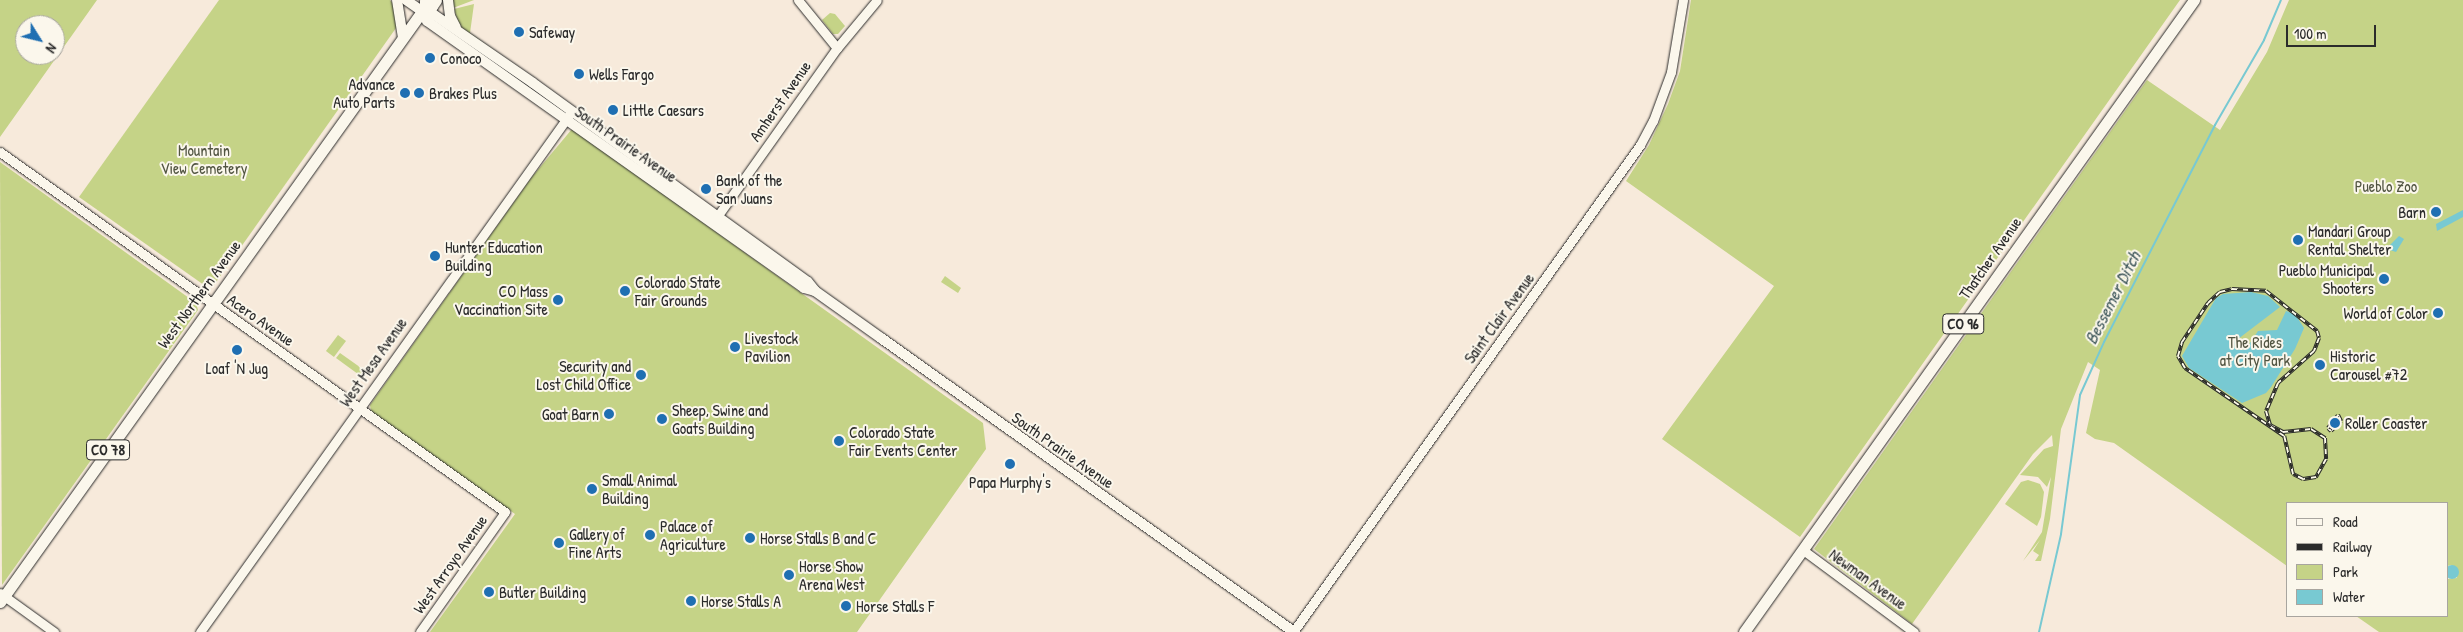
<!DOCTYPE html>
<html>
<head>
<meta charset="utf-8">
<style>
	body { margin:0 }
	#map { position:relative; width:2463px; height:632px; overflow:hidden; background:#f7eadb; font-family:"Patrick Hand",sans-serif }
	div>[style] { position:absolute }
	.green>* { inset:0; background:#c5d387; transform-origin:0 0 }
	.water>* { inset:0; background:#78c9d2 }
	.round { border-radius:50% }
	.stream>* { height:2px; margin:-1px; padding:0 1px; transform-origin:1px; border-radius:1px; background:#78c9d2 }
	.roads { filter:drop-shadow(0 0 1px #2b2b2b) drop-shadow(0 0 1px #2b2b2b) }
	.tertiary>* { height:9px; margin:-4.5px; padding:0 4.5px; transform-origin:4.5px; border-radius:4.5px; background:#fbf7ec }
	.secondary>* { height:10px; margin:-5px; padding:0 5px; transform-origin:5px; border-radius:5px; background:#fbf7ec }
	.primary>* { height:11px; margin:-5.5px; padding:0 5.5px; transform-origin:5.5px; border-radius:5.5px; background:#fbf7ec }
	.rail>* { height:4px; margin-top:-2px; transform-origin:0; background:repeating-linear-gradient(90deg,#fbf7ec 0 5.5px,#2b2b2b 0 11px); box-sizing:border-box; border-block:1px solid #2b2b2b }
	.dots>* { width:14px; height:14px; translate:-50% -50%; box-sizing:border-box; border:2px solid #fbf7ec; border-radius:50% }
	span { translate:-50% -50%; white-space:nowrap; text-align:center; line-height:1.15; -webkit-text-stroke:4px #fbf7ec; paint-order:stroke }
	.shield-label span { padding:1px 4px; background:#fbf7ec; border:1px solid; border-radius:4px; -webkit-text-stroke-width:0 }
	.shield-label { font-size:15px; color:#2b2b2b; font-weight:700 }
	.poi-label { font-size:16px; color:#2b2b2b }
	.left { translate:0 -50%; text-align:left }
	.right { translate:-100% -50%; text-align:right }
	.street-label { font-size:16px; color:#2b2b2b }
	.park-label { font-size:16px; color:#525542 }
	.water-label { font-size:18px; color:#425a5d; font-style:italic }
	.legend { position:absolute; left:2286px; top:502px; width:162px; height:115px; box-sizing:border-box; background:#fbf7ec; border:1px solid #a8a59f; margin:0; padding:6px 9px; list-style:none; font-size:15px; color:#2b2b2b }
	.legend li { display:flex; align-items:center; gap:10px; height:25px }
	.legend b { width:25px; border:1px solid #a8a59f }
	.north { position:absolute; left:15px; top:15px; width:50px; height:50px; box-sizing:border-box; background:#fbf7ec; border:1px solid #a8a59f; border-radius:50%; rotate:126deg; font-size:14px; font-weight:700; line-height:20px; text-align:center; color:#2b2b2b }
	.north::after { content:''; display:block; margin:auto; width:18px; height:22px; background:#1f6fb2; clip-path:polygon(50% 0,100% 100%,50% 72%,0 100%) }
	.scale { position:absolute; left:2286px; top:25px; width:90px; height:22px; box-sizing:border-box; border:2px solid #2b2b2b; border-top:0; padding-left:6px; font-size:15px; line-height:18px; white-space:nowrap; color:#2b2b2b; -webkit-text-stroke:4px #fbf7ec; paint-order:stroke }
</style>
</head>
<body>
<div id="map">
	<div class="green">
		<i style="clip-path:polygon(evenodd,0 0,97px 0,0 137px,0 0,25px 25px,55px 25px,55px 55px,25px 55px,25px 25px)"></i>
		<i style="clip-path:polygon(219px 0,390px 0,397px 8px,398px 17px,396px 28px,214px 285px,204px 285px,79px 197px)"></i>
		<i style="clip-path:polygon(451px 0,474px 0,453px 8px)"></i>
		<i style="clip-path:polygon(1691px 0,2180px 0,1800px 537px,1662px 439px,1774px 286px,1626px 181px,1649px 145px,1668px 104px,1680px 71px)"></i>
		<i style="clip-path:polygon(2289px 0,2463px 0,2463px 632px,2379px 632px,2356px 616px,2447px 616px,2447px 579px,2457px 578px,2452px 565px,2447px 566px,2447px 503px,2287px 503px,2287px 566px,2114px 443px,2095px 439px,2086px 433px,2100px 370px,2088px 362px,2061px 429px,2050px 519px,2041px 561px,2035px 561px,2039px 555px,2033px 551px,2040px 540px,2023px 561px,2042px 532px,2051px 477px,2047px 487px,2038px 477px,2020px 475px,2044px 449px,2053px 446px,2052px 435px,2033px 454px,1912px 624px,1814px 549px,2147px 80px,2220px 130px,2267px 52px)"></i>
		<i style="clip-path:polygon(474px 4px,470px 33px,519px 68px,465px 31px,459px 25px,454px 9px)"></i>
		<i style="clip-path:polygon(830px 13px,835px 14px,845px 26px,838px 34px,833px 34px,822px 20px)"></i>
		<i style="clip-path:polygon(572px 129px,983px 423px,986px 449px,857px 632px,430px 632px,515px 514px,371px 411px,370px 405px,531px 178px)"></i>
		<i style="clip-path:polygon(0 162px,196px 303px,198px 310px,2px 585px)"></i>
		<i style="clip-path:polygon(945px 276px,961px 288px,958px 293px,941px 282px)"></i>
		<i style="left:338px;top:335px;width:10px;height:20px;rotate:37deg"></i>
		<i style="clip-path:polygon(340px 353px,364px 370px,362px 377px,336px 358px)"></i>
		<i style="clip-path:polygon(2028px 480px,2040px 484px,2044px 492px,2041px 517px,2037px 526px,2005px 504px,2021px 482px)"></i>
	</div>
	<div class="water">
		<i style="clip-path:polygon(2463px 210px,2463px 217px,2437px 231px,2436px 224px)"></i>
		<i style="clip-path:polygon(2399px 236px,2404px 239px,2396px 252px,2390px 250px,2389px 246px)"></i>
		<i style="clip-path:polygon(2251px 292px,2268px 296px,2280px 307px,2238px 339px,2235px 343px,2240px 350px,2246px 349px,2258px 331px,2277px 330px,2286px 311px,2295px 314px,2304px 328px,2295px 349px,2271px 387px,2266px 393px,2242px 403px,2189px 368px,2182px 356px,2216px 298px,2223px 294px)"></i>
		<i class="round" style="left:2445px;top:565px;width:14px;height:14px"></i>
	</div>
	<div class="stream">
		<i style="left:2039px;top:632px;width:100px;rotate:-77.3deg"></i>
		<i style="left:2061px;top:534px;width:140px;rotate:-82.2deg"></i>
		<i style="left:2080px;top:395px;width:58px;rotate:-65.6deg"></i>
		<i style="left:2104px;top:342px;width:244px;rotate:-62.9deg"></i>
		<i style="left:2215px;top:125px;width:98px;rotate:-60deg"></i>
		<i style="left:2264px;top:40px;width:43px;rotate:-67deg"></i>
	</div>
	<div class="roads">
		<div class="tertiary">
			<i style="left:798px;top:0;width:62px;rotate:50.9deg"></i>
			<i style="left:0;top:152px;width:620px;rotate:35.48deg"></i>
			<i style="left:505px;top:512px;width:147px;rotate:125.3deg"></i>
			<i style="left:714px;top:221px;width:212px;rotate:-54.6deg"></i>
			<i style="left:837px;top:48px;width:62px;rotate:-50.2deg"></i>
			<i style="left:1803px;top:550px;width:138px;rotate:36.5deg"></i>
			<i style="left:0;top:593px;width:67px;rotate:35.8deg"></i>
			<i style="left:200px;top:632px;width:640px;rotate:-54.47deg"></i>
			<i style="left:1293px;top:632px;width:598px;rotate:-54.53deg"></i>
			<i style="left:1640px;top:145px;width:27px;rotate:-62deg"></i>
			<i style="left:1653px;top:121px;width:52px;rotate:-69.8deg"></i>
			<i style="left:1671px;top:72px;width:73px;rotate:-80.5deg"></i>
		</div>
		<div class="secondary">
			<i style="left:397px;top:0;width:37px;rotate:81deg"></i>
			<i style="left:406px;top:0;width:24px;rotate:35deg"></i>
			<i style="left:426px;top:14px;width:7px"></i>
			<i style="left:433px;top:14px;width:121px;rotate:34.6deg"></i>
			<i style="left:533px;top:83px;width:339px;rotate:35.9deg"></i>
			<i style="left:808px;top:282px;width:11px;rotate:52deg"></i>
			<i style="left:448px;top:0;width:16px;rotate:83deg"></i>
			<i style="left:450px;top:16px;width:13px;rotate:63deg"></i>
			<i style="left:426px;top:14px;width:7px;rotate:82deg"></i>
			<i style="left:427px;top:21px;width:462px;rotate:35.3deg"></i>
			<i style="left:804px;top:288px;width:11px;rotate:15deg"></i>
			<i style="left:815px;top:291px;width:81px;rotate:35.5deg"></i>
			<i style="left:881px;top:338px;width:507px;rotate:35.45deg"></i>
		</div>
		<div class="primary">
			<i style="left:425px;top:7px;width:7px;rotate:-8deg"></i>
			<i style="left:432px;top:6px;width:7px;rotate:-56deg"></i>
			<i style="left:0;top:602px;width:731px;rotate:-54.46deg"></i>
			<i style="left:425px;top:7px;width:7px;rotate:-90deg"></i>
			<i style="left:1744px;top:632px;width:776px;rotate:-54.55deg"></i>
		</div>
	</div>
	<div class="rail">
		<i style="left:2232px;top:289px;width:34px;rotate:3deg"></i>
		<i style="left:2266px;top:291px;width:65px;rotate:38.1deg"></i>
		<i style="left:2317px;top:331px;width:7px;rotate:74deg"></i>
		<i style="left:2319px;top:338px;width:14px;rotate:111deg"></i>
		<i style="left:2314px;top:351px;width:48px;rotate:138.4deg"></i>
		<i style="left:2278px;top:383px;width:30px;rotate:113deg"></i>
		<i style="left:2266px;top:411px;width:15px;rotate:74deg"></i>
		<i style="left:2270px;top:425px;width:15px;rotate:28deg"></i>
		<i style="left:2283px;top:432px;width:28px;rotate:-6deg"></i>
		<i style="left:2311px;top:429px;width:17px;rotate:33deg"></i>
		<i style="left:2325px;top:438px;width:21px;rotate:87deg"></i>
		<i style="left:2326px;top:459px;width:21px;rotate:119deg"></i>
		<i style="left:2316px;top:477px;width:13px;rotate:171deg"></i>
		<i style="left:2303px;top:479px;width:11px;rotate:-153deg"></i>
		<i style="left:2293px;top:474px;width:39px;rotate:-103deg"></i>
		<i style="left:2284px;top:436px;width:120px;rotate:-145.5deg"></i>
		<i style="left:2185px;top:368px;width:14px;rotate:-120deg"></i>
		<i style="left:2178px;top:356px;width:15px;rotate:-74deg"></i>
		<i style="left:2182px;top:342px;width:47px;rotate:-56.3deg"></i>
		<i style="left:2208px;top:303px;width:16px;rotate:-43deg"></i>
		<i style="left:2220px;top:292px;width:12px;rotate:-14deg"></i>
		<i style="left:2338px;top:415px;width:7px;rotate:63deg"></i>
		<i style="left:2341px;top:421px;width:14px;rotate:135deg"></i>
		<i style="left:2331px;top:431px;width:4px;rotate:-135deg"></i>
		<i style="left:2328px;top:428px;width:16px;rotate:-52deg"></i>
	</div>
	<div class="dots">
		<i style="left:519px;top:32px;background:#1f6fb2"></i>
		<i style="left:430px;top:58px;background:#1f6fb2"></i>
		<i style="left:579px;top:74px;background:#1f6fb2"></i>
		<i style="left:405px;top:93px;background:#1f6fb2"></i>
		<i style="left:419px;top:93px;background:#1f6fb2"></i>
		<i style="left:613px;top:110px;background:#1f6fb2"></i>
		<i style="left:706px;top:189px;background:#1f6fb2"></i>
		<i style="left:2436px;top:212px;background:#1f6fb2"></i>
		<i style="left:2298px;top:240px;background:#1f6fb2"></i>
		<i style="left:435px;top:256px;background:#1f6fb2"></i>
		<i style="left:2384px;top:279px;background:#1f6fb2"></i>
		<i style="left:625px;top:291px;background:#1f6fb2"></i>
		<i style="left:558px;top:300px;background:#1f6fb2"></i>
		<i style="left:2438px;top:313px;background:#1f6fb2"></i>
		<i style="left:735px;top:347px;background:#1f6fb2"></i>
		<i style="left:237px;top:350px;background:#1f6fb2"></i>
		<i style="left:2320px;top:365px;background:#1f6fb2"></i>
		<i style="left:641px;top:375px;background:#1f6fb2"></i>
		<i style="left:609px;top:414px;background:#1f6fb2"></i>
		<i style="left:662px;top:419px;background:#1f6fb2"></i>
		<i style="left:2335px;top:423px;background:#1f6fb2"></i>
		<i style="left:839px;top:441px;background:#1f6fb2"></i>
		<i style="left:1010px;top:464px;background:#1f6fb2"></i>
		<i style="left:592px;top:489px;background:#1f6fb2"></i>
		<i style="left:650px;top:535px;background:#1f6fb2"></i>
		<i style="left:750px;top:538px;background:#1f6fb2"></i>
		<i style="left:559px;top:543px;background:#1f6fb2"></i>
		<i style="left:789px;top:575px;background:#1f6fb2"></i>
		<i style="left:489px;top:592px;background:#1f6fb2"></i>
		<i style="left:691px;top:601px;background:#1f6fb2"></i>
		<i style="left:846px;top:606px;background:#1f6fb2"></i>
	</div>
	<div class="shield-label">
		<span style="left:1963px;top:324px">CO 96</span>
		<span style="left:108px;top:450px">CO 78</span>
	</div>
	<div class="poi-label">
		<span class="left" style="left:529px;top:32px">Safeway</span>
		<span class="left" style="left:440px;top:58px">Conoco</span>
		<span class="left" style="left:589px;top:74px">Wells Fargo</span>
		<span class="right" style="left:395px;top:93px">Advance<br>Auto Parts</span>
		<span class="left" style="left:429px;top:93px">Brakes Plus</span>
		<span class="left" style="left:623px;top:110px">Little Caesars</span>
		<span class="left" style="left:716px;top:189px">Bank of the<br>San Juans</span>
		<span class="right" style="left:2426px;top:212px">Barn</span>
		<span class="left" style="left:2308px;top:240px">Mandari Group<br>Rental Shelter</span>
		<span class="left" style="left:445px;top:256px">Hunter Education<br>Building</span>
		<span class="right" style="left:2374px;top:279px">Pueblo Municipal<br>Shooters</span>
		<span class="left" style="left:635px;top:291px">Colorado State<br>Fair Grounds</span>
		<span class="right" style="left:548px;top:300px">CO Mass<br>Vaccination Site</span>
		<span class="right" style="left:2428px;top:313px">World of Color</span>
		<span class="left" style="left:745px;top:347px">Livestock<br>Pavilion</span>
		<span class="left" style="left:2330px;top:365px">Historic<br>Carousel #72</span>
		<span class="right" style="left:631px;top:375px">Security and<br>Lost Child Office</span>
		<span style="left:237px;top:368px">Loaf 'N Jug</span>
		<span class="left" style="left:672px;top:419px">Sheep, Swine and<br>Goats Building</span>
		<span class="right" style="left:599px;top:414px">Goat Barn</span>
		<span class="left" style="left:2345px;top:423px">Roller Coaster</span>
		<span class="left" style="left:849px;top:441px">Colorado State<br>Fair Events Center</span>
		<span class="left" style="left:602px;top:489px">Small Animal<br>Building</span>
		<span style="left:1010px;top:482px">Papa Murphy's</span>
		<span class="left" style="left:660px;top:535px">Palace of<br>Agriculture</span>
		<span class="left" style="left:569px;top:543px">Gallery of<br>Fine Arts</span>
		<span class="left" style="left:760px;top:538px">Horse Stalls B and C</span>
		<span class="left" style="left:799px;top:575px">Horse Show<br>Arena West</span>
		<span class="left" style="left:499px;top:592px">Butler Building</span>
		<span class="left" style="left:701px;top:601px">Horse Stalls A</span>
		<span class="left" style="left:856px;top:606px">Horse Stalls F</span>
	</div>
	<div class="street-label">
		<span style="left:780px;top:101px;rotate:-55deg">Amherst Avenue</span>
		<span style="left:626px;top:144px;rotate:35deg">South Prairie Avenue</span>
		<span style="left:1990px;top:258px;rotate:-55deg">Thatcher Avenue</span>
		<span style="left:199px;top:294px;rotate:-54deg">West Northern Avenue</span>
		<span style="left:1499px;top:318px;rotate:-54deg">Saint Clair Avenue</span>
		<span style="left:261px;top:320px;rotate:35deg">Acero Avenue</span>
		<span style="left:373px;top:362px;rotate:-55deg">West Mesa Avenue</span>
		<span style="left:1063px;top:450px;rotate:35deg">South Prairie Avenue</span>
		<span style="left:450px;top:564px;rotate:-55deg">West Arroyo Avenue</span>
		<span style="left:1868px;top:579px;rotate:36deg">Newman Avenue</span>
	</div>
	<div class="park-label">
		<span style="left:204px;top:159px">Mountain<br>View Cemetery</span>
		<span style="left:2386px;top:186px">Pueblo Zoo</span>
		<span style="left:2255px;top:351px">The Rides<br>at City Park</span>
	</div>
	<div class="water-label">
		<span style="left:2113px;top:298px;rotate:-63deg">Bessemer Ditch</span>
	</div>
	<ul class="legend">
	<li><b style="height:6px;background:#fbf7ec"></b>Road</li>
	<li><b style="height:6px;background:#2b2b2b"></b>Railway</li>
	<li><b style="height:14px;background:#c5d387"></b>Park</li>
	<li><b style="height:14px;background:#78c9d2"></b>Water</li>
	</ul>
	<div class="north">N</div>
	<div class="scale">100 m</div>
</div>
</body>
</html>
